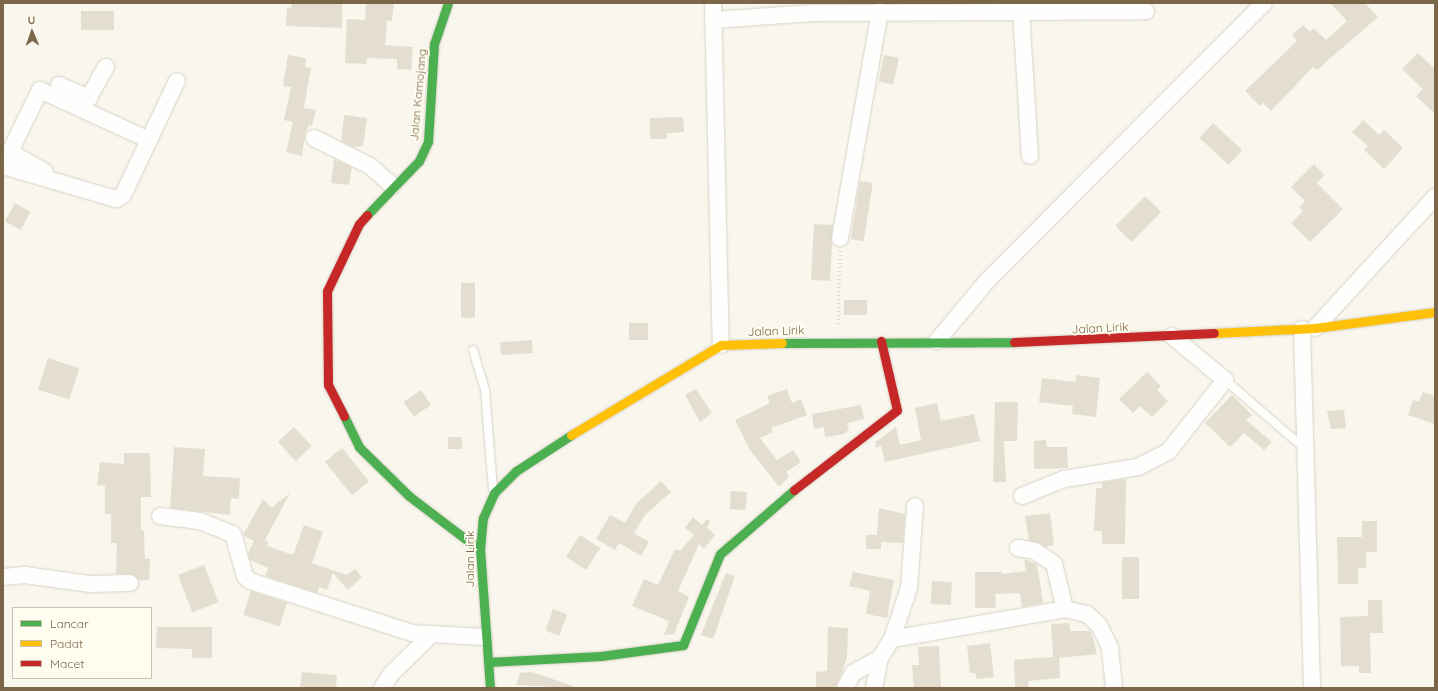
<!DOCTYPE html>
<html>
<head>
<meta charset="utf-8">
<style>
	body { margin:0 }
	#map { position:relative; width:1438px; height:691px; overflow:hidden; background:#f9f6ed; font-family:Quicksand,sans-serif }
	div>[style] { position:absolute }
	.building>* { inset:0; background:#e4ded1; transform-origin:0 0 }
	.path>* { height:2.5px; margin-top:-1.25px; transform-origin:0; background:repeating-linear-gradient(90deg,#dcd6ce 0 1px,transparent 0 4px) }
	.roads { filter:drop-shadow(0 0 1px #d7d2c8) drop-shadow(0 0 1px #d7d2c8) }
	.lane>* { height:8px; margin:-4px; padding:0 4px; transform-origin:4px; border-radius:4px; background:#fefefc }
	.street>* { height:16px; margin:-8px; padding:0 8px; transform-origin:8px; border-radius:8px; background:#fefefc }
	.fast>* { height:9px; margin:-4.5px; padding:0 4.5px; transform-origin:4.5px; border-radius:4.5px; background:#4caf50 }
	.slow>* { height:9px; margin:-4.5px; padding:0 4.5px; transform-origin:4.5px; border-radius:4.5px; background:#ffc107 }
	.jam>* { height:9px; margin:-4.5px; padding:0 4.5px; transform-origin:4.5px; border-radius:4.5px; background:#c62828 }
	span { translate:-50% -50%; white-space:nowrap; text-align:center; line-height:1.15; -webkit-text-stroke:4px #fffcf0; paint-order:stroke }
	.street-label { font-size:12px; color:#7b6649 }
	.frame { position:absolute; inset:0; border:4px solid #7b6649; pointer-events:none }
	.legend { position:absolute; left:12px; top:607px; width:140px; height:72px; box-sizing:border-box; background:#fffcf0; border:1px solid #cac0ad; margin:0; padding:5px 7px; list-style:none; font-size:12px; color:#7b6649 }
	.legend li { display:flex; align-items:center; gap:8px; height:20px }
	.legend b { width:20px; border:1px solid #cac0ad }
	.north { position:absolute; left:12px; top:12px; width:40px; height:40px; -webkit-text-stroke:3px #fffcf0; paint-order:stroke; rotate:358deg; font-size:11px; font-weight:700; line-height:16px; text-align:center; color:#7b6649 }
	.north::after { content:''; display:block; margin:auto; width:14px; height:18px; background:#7b6649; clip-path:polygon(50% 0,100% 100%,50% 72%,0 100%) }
</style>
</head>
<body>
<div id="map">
	<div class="building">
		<i style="clip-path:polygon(292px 3px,342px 3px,342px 28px,286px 26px,287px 7px,291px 8px)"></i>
		<i style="clip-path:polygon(366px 3px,394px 3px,392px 21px,387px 20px,385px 45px,413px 47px,411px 70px,397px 69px,397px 59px,367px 58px,366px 64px,345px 63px,347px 19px,365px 20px)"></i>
		<i style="clip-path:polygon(1330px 3px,1365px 3px,1378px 17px,1317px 70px,1313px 67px,1271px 111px,1263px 103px,1260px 106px,1245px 91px,1297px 41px,1292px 35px,1303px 25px,1310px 32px,1314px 28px,1326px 40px,1347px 21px)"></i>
		<i style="left:114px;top:11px;width:19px;height:33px;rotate:90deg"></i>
		<i style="clip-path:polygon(1418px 53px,1435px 69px,1435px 114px,1416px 96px,1423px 89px,1402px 69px)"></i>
		<i style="clip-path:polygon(288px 55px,306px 58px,305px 67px,311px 68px,304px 108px,316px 110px,312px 126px,309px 125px,305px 134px,302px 156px,286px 152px,293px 122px,284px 120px,291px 87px,283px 86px)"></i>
		<i style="left:884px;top:55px;width:15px;height:27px;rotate:11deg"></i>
		<i style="clip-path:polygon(344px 115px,367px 118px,363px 146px,354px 147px,341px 141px)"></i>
		<i style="clip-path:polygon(683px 117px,684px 132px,667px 133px,667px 139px,650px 139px,650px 118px)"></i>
		<i style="clip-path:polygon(1363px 120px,1379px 135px,1384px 130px,1403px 148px,1384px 169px,1364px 150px,1368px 146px,1352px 132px)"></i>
		<i style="left:1213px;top:123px;width:40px;height:20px;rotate:43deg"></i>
		<i style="clip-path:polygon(334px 159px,352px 167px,349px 185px,331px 183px)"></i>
		<i style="clip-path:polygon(1314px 164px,1324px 175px,1317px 183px,1343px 209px,1310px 242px,1291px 223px,1303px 211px,1299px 207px,1305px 201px,1291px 187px)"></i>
		<i style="left:860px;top:181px;width:13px;height:59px;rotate:9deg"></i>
		<i style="left:1145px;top:196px;width:23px;height:42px;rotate:45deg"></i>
		<i style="left:15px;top:203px;width:18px;height:21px;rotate:29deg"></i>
		<i style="left:814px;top:224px;width:19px;height:56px;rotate:3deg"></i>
		<i style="left:461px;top:283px;width:14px;height:35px"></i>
		<i style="left:844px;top:300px;width:23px;height:15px"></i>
		<i style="left:629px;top:323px;width:19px;height:17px"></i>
		<i style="left:532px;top:340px;width:13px;height:32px;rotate:86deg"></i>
		<i style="left:48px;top:358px;width:33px;height:33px;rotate:18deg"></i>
		<i style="clip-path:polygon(1147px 372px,1161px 386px,1157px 390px,1168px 401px,1152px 417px,1140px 406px,1133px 413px,1119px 399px)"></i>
		<i style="clip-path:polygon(1076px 375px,1100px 378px,1096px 417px,1072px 414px,1073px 406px,1039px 402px,1042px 378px,1076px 382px)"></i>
		<i style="clip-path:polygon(696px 389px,712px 413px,700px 422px,685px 395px)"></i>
		<i style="clip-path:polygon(787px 389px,792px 403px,801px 399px,807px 415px,771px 428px,773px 432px,760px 438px,777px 460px,793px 450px,801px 462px,786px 472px,789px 477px,779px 487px,750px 450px,735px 420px,770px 403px,767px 396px)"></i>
		<i style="left:421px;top:390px;width:18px;height:21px;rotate:56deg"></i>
		<i style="clip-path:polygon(1423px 392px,1435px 396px,1435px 424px,1408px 415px,1413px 400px,1419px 402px)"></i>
		<i style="clip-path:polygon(1232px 395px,1252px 415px,1246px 420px,1272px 442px,1264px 450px,1244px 433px,1230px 447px,1205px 423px)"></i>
		<i style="clip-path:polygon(995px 402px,1018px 402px,1017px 441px,1004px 441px,1006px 482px,993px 482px)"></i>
		<i style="clip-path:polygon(937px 403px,941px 421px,974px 414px,980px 441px,885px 462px,881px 446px,876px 448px,875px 442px,896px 427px,900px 445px,921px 440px,915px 408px)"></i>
		<i style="clip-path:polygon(861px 405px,864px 419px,847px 423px,849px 430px,844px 434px,825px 437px,824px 427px,814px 429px,812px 414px)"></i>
		<i style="clip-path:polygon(1344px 410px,1346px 428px,1331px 429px,1327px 411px)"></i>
		<i style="left:294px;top:427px;width:26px;height:22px;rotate:47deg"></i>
		<i style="left:462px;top:437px;width:12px;height:14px;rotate:90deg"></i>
		<i style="clip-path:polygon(1046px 440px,1047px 447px,1067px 447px,1068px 468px,1034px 469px,1034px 441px)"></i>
		<i style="clip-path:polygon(174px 447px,205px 449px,203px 476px,240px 478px,239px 499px,231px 498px,230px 515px,170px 508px)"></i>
		<i style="left:342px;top:448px;width:43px;height:22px;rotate:51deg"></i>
		<i style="clip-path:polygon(124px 453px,150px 453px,151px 497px,141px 497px,141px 530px,144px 530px,145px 559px,150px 559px,149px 580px,139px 580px,130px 574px,116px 574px,117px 543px,111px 543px,111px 514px,105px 514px,105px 486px,97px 485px,100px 462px,124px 464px)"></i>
		<i style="clip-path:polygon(1126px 479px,1125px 544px,1102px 544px,1102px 531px,1094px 531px,1096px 488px,1102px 488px,1102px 482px)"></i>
		<i style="clip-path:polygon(661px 481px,671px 492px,645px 515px,634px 533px,649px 542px,641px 556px,619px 543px,615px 550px,596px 539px,610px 515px,625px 523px,636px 504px)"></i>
		<i style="left:731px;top:491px;width:16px;height:18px;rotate:4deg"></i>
		<i style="clip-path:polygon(290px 493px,265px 540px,269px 542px,267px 546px,293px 555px,304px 525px,323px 532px,312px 563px,347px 575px,355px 569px,362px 577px,348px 590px,333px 573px,327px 590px,319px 587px,317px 593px,265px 576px,268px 568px,250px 560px,248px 553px,254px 541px,243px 535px,263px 499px,271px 508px)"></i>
		<i style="clip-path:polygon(879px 508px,905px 514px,903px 543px,881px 542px,881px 549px,866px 549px,866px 535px,877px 535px)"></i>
		<i style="clip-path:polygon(1050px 513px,1054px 545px,1045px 547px,1029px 540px,1025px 516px)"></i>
		<i style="clip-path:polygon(693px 517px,702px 525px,707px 519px,710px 521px,707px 528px,715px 535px,704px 549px,699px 544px,678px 591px,689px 597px,674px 634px,664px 635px,669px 621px,632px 606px,644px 579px,658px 585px,675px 549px,680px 551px,694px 535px,685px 528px)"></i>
		<i style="clip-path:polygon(1362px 521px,1377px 521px,1377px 552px,1366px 552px,1366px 568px,1358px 568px,1358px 584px,1338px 584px,1337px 537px,1362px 537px)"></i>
		<i style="left:580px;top:535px;width:24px;height:26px;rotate:33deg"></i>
		<i style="left:1122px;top:557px;width:17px;height:42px"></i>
		<i style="clip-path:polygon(1024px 559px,1037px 564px,1043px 603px,1022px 607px,1020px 593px,995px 594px,996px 608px,975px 608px,975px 572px,1002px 572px,1002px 574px,1026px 571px)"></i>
		<i style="left:204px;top:565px;width:40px;height:28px;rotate:69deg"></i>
		<i style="clip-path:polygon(853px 572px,894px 580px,887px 618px,866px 614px,870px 591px,849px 586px)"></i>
		<i style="clip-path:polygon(726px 573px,735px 576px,713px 639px,701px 635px)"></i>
		<i style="left:932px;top:581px;width:20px;height:23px;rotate:3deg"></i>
		<i style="left:251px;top:591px;width:38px;height:25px;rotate:18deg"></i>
		<i style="clip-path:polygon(1368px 600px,1382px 600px,1383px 633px,1370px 633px,1371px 673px,1359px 673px,1359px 666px,1341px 666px,1340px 617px,1368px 616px)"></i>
		<i style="left:553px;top:609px;width:15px;height:23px;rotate:20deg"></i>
		<i style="clip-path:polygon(1070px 623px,1070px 631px,1091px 631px,1097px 654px,1059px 658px,1060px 678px,1028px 681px,1029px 688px,1015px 688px,1014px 660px,1053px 657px,1051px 624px)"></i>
		<i style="clip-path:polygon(157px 627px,212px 627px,212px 658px,192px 658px,192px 649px,156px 648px)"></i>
		<i style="clip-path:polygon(828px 627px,848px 628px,847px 658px,836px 688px,816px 688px,816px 672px,827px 671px)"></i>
		<i style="clip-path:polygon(990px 643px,994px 677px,976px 679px,976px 673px,970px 673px,967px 646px)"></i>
		<i style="clip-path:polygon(939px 646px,941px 688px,914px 688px,912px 665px,919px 665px,918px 647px)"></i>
		<i style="clip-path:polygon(302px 672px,337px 675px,336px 688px,300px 688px)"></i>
		<i style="clip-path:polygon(532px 672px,573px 686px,573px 688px,516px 685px,520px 673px)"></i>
	</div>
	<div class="path">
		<i style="left:838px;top:324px;width:73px;rotate:-88.4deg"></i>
	</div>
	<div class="roads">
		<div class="lane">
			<i style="left:473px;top:350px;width:42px;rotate:73.3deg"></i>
			<i style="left:485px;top:390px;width:99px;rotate:85.4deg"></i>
			<i style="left:1225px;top:380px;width:104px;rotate:40.7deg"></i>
		</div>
		<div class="street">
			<i style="left:713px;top:3px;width:342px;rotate:88.7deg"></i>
			<i style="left:1021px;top:10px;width:146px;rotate:86.5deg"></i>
			<i style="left:713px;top:20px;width:100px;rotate:-4deg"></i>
			<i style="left:813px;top:13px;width:333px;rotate:-0.3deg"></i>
			<i style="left:59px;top:85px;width:33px;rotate:23deg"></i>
			<i style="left:84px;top:106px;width:45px;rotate:-60.6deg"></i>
			<i style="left:314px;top:138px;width:63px;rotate:26.6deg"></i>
			<i style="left:370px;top:166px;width:30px;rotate:41deg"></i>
			<i style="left:149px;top:140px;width:120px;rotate:-155.4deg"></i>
			<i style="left:40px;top:90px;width:85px;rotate:116deg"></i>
			<i style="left:3px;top:166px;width:118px;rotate:16.3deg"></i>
			<i style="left:116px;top:199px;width:8px;rotate:-30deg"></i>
			<i style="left:123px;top:195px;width:126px;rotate:-64.7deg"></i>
			<i style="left:10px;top:152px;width:40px;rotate:29.7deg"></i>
			<i style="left:840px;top:238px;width:230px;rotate:-80deg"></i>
			<i style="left:1315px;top:328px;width:178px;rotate:-47.5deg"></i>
			<i style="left:1302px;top:329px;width:359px;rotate:88.4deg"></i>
			<i style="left:937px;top:341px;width:78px;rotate:-50.2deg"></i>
			<i style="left:987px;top:281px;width:392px;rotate:-45.1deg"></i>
			<i style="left:1022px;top:496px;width:45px;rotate:-22deg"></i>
			<i style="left:1064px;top:479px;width:75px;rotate:-9.2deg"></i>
			<i style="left:1138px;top:467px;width:34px;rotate:-27deg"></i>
			<i style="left:1168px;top:452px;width:92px;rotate:-51.6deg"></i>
			<i style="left:1225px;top:380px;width:69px;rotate:-140.3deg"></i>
			<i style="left:160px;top:516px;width:40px;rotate:7.1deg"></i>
			<i style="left:200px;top:521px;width:35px;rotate:22deg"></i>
			<i style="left:233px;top:534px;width:44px;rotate:74.1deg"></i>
			<i style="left:245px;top:576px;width:7px;rotate:45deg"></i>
			<i style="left:250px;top:581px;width:170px;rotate:17.8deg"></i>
			<i style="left:412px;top:633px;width:72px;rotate:3.2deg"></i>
			<i style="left:1018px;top:548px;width:17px;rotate:10deg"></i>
			<i style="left:1035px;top:551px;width:23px;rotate:34deg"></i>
			<i style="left:1054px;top:564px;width:46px;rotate:76.3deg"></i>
			<i style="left:3px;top:577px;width:22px;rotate:-5deg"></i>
			<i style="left:25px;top:575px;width:66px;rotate:7.9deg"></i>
			<i style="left:90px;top:584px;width:40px;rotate:-1.4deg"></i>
			<i style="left:892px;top:639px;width:54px;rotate:-71.6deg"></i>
			<i style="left:909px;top:588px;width:82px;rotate:-85.8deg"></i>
			<i style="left:382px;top:688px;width:17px;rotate:-57deg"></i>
			<i style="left:391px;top:674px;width:56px;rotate:-44.3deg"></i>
			<i style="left:845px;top:688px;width:17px;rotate:-62deg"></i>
			<i style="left:853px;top:673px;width:31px;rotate:-29deg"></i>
			<i style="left:874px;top:688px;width:31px;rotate:-79deg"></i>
			<i style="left:880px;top:658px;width:22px;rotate:-58deg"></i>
			<i style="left:892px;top:639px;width:176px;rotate:-9.8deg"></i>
			<i style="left:1065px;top:609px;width:23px;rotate:13deg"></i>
			<i style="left:1087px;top:614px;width:16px;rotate:43deg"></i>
			<i style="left:1099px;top:625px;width:25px;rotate:64deg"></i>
			<i style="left:1110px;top:648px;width:40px;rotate:84.3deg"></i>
		</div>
		<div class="fast">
			<i style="left:367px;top:215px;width:75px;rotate:-46.1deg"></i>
			<i style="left:419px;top:161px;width:21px;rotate:-65deg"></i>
			<i style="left:428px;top:142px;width:98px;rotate:-86.5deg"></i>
			<i style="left:434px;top:44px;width:43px;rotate:-71.1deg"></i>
			<i style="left:782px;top:343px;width:232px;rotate:-0.2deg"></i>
			<i style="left:344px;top:416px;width:34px;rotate:64deg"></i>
			<i style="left:359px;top:447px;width:70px;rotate:44.4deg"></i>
			<i style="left:409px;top:496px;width:89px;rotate:37.3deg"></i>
			<i style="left:488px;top:662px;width:113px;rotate:-3deg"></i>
			<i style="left:601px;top:656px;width:83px;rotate:-7.6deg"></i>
			<i style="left:683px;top:645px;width:98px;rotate:-67.9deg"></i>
			<i style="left:720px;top:554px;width:98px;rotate:-40.9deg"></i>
			<i style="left:490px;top:688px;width:138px;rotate:-94.1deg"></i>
			<i style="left:480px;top:550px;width:32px;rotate:-85deg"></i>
			<i style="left:483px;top:518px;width:27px;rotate:-66deg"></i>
			<i style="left:494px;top:493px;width:31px;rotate:-45deg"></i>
			<i style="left:516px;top:471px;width:66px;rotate:-33.2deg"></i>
		</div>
		<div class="slow">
			<i style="left:1214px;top:333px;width:101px;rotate:-2.8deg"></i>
			<i style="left:1315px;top:328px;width:121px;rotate:-7.6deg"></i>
			<i style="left:571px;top:435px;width:175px;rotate:-31deg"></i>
			<i style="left:721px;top:345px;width:61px;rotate:-1.9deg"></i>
		</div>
		<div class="jam">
			<i style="left:1014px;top:342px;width:200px;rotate:-2.6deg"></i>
			<i style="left:344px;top:416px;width:35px;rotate:-117deg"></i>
			<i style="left:328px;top:385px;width:94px;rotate:-90.6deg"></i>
			<i style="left:327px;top:291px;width:74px;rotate:-64.5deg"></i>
			<i style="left:359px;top:224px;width:12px;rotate:-48deg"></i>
			<i style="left:794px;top:490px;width:130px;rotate:-37.8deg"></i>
			<i style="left:897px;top:410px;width:71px;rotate:-103.1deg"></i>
		</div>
	</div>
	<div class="street-label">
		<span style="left:418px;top:95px;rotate:-85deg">Jalan Kamojang</span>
		<span style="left:1100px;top:328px;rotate:-3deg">Jalan Lirik</span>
		<span style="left:776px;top:331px;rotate:-2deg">Jalan Lirik</span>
		<span style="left:470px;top:559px;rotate:-90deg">Jalan Lirik</span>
	</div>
	<div class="frame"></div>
	<ul class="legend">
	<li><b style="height:5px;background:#4caf50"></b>Lancar</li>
	<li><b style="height:5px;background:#ffc107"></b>Padat</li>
	<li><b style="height:5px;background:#c62828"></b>Macet</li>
	</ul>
	<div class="north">U</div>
</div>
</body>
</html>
